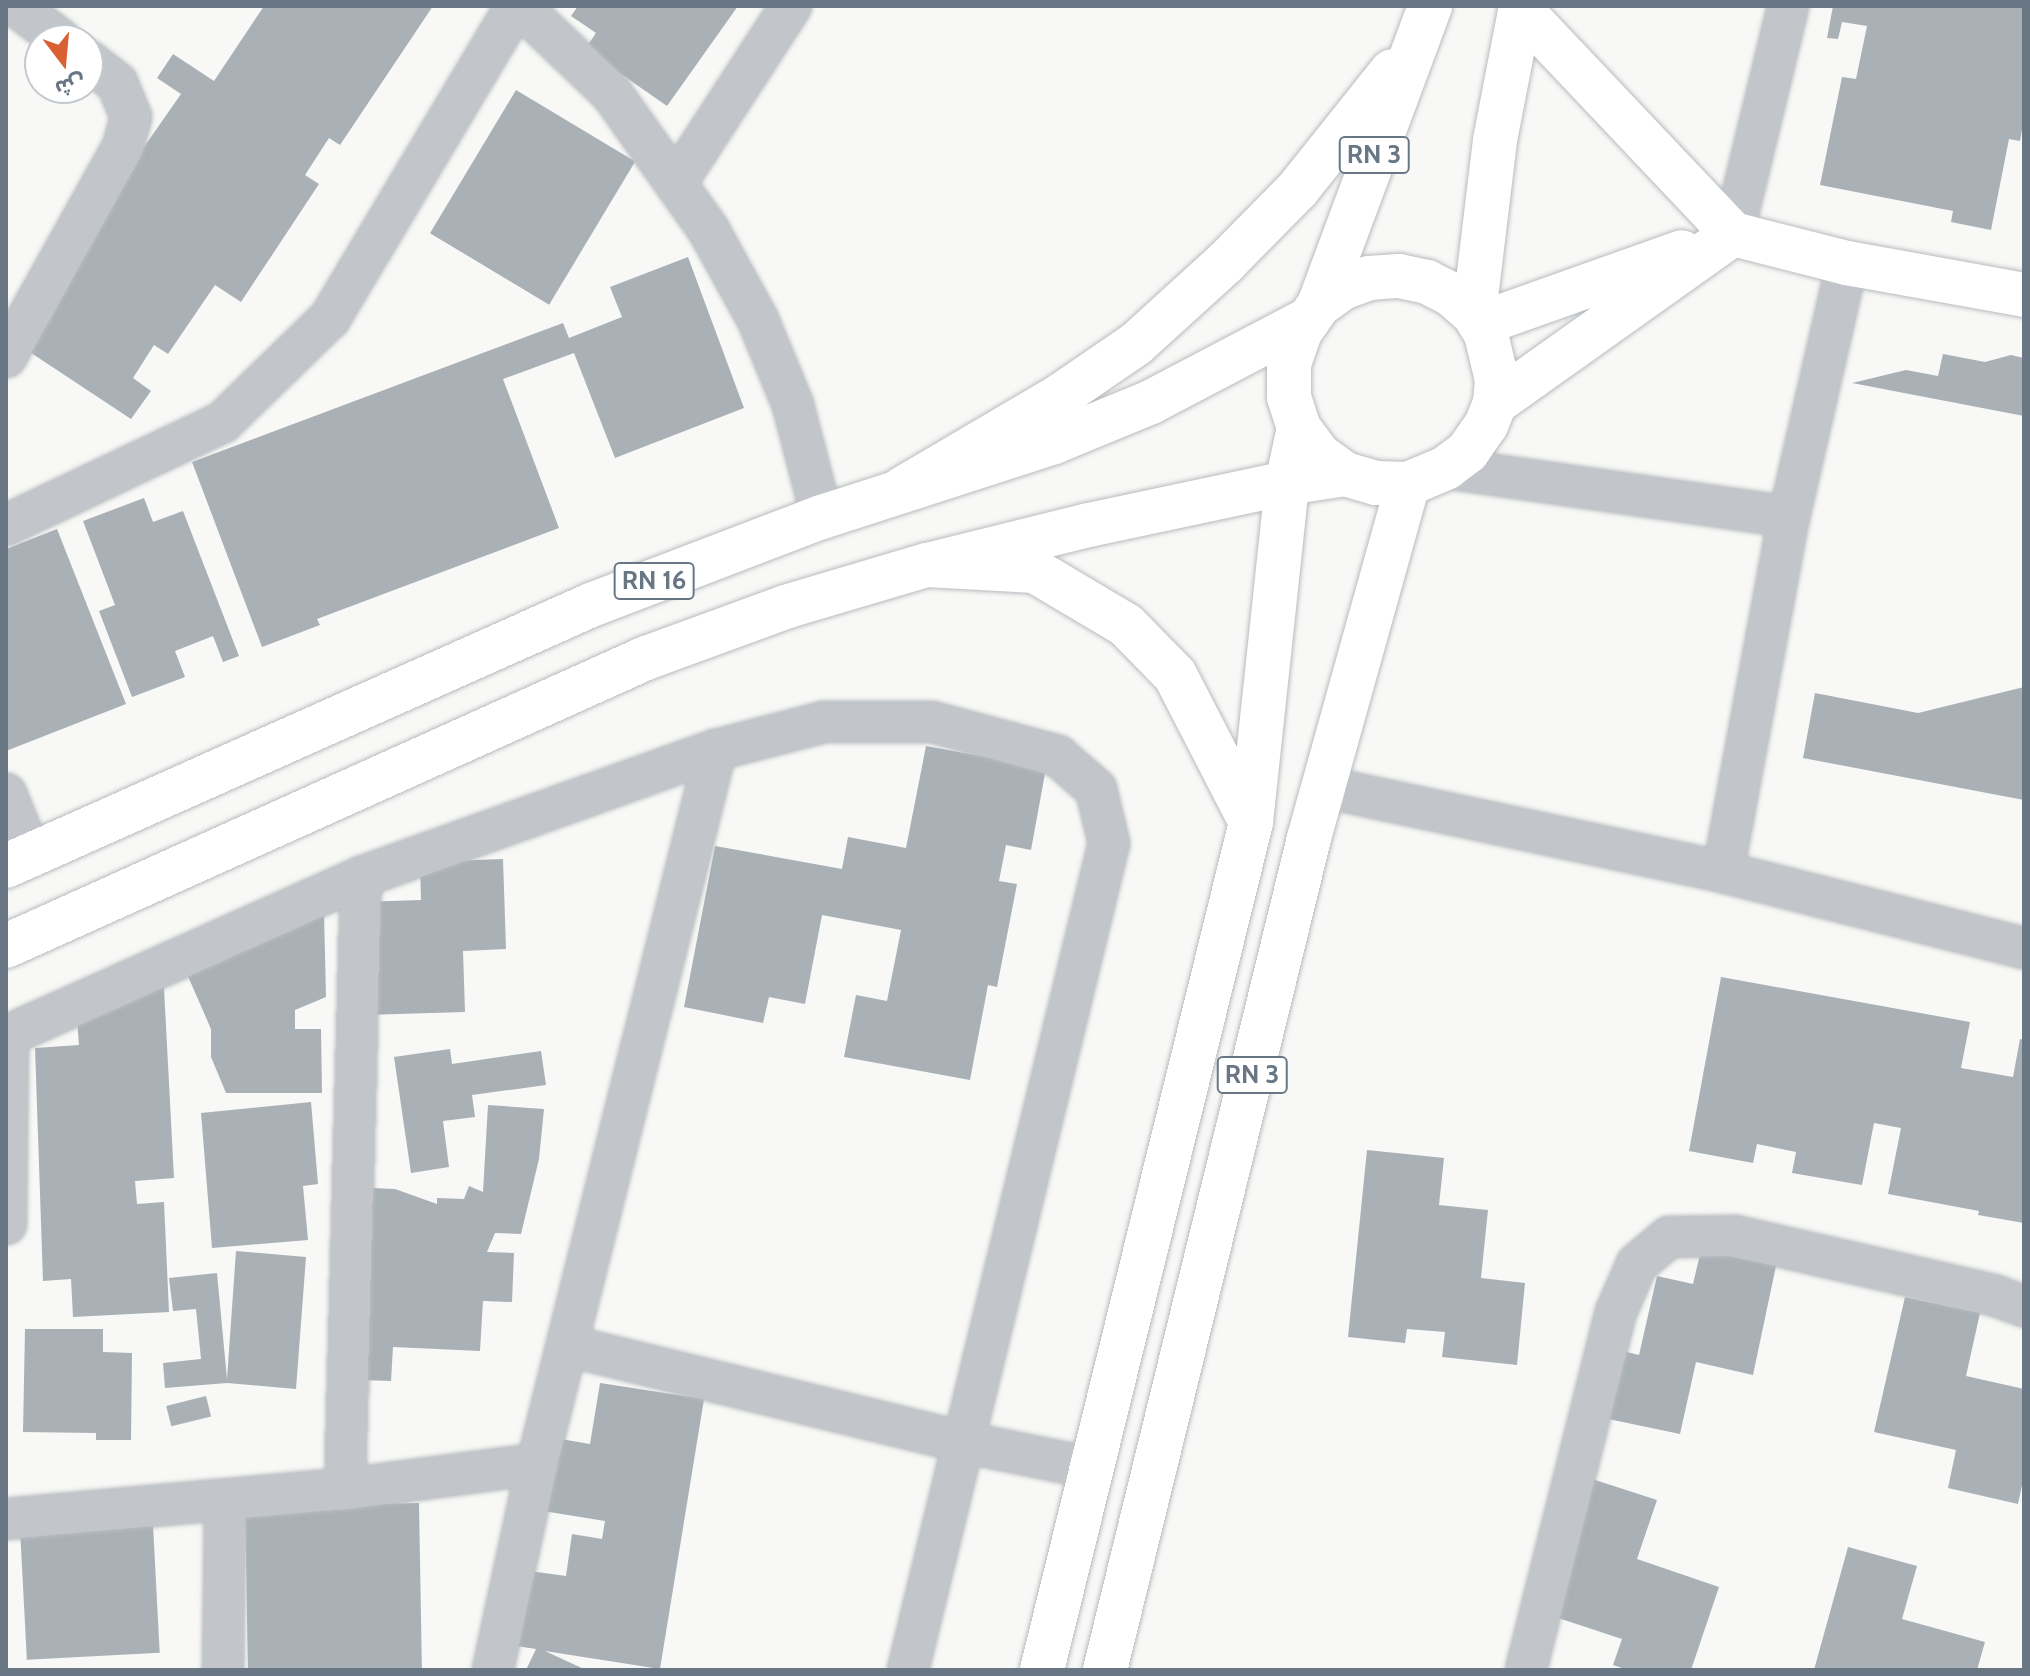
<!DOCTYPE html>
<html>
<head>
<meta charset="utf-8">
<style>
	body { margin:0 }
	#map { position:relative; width:2030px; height:1676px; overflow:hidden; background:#f8f8f6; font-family:Cabin,"Noto Sans Arabic",sans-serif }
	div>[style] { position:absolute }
	.building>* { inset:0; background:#a9b0b6; transform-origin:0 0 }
	.roads { filter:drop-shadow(0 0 2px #b7bbbf) drop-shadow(0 0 2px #b7bbbf) }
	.street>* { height:40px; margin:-20px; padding:0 20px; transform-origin:20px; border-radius:20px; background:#c2c5c9 }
	.secondary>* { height:44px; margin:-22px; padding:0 22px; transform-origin:22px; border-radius:22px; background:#fff }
	.primary>* { height:44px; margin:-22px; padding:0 22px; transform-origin:22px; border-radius:22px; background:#fff }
	.highway>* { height:44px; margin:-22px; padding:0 22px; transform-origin:22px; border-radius:22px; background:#fff }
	span { translate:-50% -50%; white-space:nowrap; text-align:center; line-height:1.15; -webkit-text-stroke:8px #fff; paint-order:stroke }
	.shield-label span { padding:2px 6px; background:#fff; border:2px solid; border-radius:6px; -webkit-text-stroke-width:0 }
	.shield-label { font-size:26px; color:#697785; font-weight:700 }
	.frame { position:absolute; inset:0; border:8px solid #697785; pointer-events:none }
	.north { position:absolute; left:24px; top:24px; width:80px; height:80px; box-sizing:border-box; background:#fff; border:2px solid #c3c9ce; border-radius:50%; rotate:164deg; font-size:22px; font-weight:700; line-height:32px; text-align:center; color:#697785 }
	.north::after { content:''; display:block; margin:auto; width:28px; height:36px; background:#da6034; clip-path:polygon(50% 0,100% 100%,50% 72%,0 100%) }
</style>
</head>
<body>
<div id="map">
	<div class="building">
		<i style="clip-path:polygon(264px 6px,433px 6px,340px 145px,329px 138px,305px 175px,319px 184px,241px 302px,215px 285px,168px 354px,154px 345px,133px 378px,151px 391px,131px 419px,10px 339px,181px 94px,157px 78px,173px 54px,214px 81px)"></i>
		<i style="clip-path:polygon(578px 6px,738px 6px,667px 106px,585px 49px,596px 33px,571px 16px)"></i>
		<i style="clip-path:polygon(1833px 6px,2024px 6px,2024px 119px,2020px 141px,2009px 139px,1991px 230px,1951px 222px,1953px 211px,1820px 185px,1842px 77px,1856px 79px,1867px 26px,1842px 22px,1838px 39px,1827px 38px)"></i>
		<i style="left:516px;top:90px;width:139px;height:167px;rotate:31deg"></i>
		<i style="clip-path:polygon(688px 257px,744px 408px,615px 458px,574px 353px,503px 379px,559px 528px,317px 619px,320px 625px,262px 647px,192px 462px,563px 323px,569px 338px,622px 317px,610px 287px)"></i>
		<i style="clip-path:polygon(1943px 354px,1985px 362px,2011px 355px,2024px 358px,2024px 416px,1852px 383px,1906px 370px,1938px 376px)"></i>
		<i style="clip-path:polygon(144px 498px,153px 522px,183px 511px,239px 656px,223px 662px,213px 636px,175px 651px,185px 677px,132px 697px,99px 611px,115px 605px,83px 521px)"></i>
		<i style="clip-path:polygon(57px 529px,126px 704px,6px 751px,6px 549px)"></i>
		<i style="clip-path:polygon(2024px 687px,2024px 800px,1803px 758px,1815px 693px,1918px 713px)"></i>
		<i style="clip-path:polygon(926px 746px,1046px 768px,1031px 850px,1006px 845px,999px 881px,1017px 884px,997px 987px,988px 985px,970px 1080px,844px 1057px,856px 995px,887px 1001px,901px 930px,822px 915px,805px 1004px,769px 997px,763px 1023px,684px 1007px,715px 846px,842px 869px,848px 837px,906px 848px)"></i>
		<i style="clip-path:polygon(503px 859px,506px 949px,463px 951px,465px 1012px,363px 1015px,360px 902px,421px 900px,420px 862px)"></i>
		<i style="clip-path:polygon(324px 912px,326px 997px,295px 1010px,295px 1029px,321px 1029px,322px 1093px,226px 1093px,211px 1057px,211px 1029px,177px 951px)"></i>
		<i style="clip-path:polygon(1721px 977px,1970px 1022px,1961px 1068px,2013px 1077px,2020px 1039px,2024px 1040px,2024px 1223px,1978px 1215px,1979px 1211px,1888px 1194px,1901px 1128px,1874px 1123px,1862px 1185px,1792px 1173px,1796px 1152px,1757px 1144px,1753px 1163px,1689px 1151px)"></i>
		<i style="clip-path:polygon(164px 988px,174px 1178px,135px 1181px,137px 1204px,164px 1202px,169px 1312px,73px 1317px,71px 1279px,43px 1281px,35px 1048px,79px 1045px,75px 993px)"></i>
		<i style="clip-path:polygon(450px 1049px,452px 1064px,541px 1051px,546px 1085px,472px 1095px,475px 1117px,443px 1121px,449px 1167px,411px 1173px,394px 1057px)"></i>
		<i style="clip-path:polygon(311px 1102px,318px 1184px,303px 1186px,308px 1240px,212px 1248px,201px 1113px)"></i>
		<i style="clip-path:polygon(488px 1105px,544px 1109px,539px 1159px,521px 1234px,495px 1233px,487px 1252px,514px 1253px,512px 1302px,483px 1301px,480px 1351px,393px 1347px,391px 1381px,359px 1380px,372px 1188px,395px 1189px,437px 1204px,437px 1198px,464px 1199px,469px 1186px,483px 1192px)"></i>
		<i style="clip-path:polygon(1367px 1150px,1444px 1158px,1439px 1205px,1488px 1210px,1481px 1278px,1525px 1283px,1517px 1365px,1442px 1357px,1445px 1332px,1407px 1329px,1405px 1343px,1348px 1337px)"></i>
		<i style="clip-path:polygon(1701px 1250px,1776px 1266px,1753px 1375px,1696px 1362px,1680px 1434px,1594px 1416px,1610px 1348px,1639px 1355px,1657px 1276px,1693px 1284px)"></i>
		<i style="clip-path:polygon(236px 1251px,306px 1257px,296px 1389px,227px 1383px,165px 1388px,163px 1363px,201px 1359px,196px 1309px,173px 1311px,169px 1278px,217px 1273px,227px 1379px)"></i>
		<i style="clip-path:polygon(1905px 1297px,1980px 1313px,1966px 1376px,2024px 1389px,2024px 1476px,2018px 1504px,1948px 1488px,1956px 1450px,1874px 1432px)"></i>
		<i style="clip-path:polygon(25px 1329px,103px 1329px,103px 1352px,132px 1353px,131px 1440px,96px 1440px,96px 1433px,23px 1432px)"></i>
		<i style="clip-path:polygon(600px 1383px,704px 1399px,660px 1669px,545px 1651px,586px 1670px,526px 1670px,536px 1649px,510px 1645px,522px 1570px,566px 1576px,572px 1534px,602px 1539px,605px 1521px,543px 1511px,555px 1438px,590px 1444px)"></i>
		<i style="left:206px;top:1396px;width:21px;height:41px;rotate:76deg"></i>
		<i style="clip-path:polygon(1589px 1478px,1657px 1500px,1637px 1559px,1719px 1587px,1691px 1670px,1628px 1670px,1613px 1665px,1622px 1639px,1543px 1613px)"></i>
		<i style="left:419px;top:1503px;width:167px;height:174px;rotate:89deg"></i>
		<i style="left:152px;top:1506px;width:147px;height:133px;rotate:87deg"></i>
		<i style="clip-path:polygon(1848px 1547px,1917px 1566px,1902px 1619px,1985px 1642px,1977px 1670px,1814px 1670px)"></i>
	</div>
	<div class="roads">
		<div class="street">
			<i style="left:16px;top:6px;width:56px;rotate:37.1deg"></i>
			<i style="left:520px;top:6px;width:127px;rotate:43.7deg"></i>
			<i style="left:612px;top:94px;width:166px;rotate:54.6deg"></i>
			<i style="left:708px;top:229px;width:104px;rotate:61.2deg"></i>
			<i style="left:758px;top:320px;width:92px;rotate:67.6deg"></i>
			<i style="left:793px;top:405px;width:116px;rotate:75.5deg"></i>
			<i style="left:676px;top:183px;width:211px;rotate:-57deg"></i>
			<i style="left:1733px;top:234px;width:235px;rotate:-76.4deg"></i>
			<i style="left:6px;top:357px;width:240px;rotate:-60.9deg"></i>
			<i style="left:123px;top:147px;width:31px;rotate:-75deg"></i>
			<i style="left:131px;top:117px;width:37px;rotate:-112deg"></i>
			<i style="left:117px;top:83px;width:37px;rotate:-142deg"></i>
			<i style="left:1446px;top:468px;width:346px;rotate:8.1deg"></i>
			<i style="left:6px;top:525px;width:240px;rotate:-25.4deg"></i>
			<i style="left:223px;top:422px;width:149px;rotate:-44.2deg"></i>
			<i style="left:330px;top:318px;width:363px;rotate:-59.2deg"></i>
			<i style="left:1324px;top:787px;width:408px;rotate:12deg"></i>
			<i style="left:1723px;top:872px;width:310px;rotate:14.2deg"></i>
			<i style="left:6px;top:794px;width:66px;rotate:67.7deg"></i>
			<i style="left:1723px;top:872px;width:361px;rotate:-79.5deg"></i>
			<i style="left:1789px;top:517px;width:261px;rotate:-77.1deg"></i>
			<i style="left:6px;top:1036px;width:389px;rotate:-24.1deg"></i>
			<i style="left:361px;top:877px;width:377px;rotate:-19.7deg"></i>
			<i style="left:716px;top:750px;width:112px;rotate:-14.5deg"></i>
			<i style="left:824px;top:722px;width:108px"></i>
			<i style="left:932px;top:722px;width:131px;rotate:15.1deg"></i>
			<i style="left:1058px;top:756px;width:50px;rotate:41deg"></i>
			<i style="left:1096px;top:789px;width:56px;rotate:76.5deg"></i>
			<i style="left:1109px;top:843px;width:851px;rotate:103.66deg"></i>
			<i style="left:6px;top:1224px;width:188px;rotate:-89.4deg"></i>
			<i style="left:569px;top:1346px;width:406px;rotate:13.7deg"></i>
			<i style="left:963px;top:1442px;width:132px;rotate:11.4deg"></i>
			<i style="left:345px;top:1489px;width:612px;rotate:-88.5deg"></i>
			<i style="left:6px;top:1519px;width:340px;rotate:-5.1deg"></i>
			<i style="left:345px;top:1489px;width:194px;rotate:-7.4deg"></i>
			<i style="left:223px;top:1670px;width:170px;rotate:-89.3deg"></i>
			<i style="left:493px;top:1670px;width:211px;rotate:-77.9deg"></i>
			<i style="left:537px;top:1464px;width:736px;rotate:-75.93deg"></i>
			<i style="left:1526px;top:1670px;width:369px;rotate:-75.9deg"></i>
			<i style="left:1616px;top:1312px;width:52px;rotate:-66.4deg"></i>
			<i style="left:1637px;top:1264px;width:42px;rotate:-40.2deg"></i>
			<i style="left:1669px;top:1237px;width:66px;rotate:-0.9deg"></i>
			<i style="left:1735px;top:1236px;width:268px;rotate:12.9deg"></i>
			<i style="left:1996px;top:1296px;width:30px;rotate:20deg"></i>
		</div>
		<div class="secondary">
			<i style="left:1520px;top:9px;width:310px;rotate:46.6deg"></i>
			<i style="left:1733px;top:234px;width:118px;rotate:14.3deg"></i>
			<i style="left:1847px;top:263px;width:180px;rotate:10.2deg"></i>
			<i style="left:1480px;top:324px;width:214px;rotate:-19.6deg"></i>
			<i style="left:1495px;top:403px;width:292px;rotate:-35.4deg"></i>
		</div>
		<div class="primary">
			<i style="left:6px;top:866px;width:641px;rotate:-24.04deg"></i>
			<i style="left:591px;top:605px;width:247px;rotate:-20.9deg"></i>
			<i style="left:822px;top:517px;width:244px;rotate:-17.9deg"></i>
			<i style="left:1054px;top:442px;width:105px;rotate:-22.4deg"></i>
			<i style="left:1151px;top:402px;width:178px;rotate:-27.7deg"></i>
			<i style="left:6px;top:946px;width:702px;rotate:-24.23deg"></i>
			<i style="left:646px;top:658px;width:148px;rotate:-20.1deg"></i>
			<i style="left:785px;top:607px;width:148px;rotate:-16.5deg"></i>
			<i style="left:927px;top:565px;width:167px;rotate:-13.9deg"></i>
			<i style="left:1089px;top:525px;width:202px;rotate:-12deg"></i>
			<i style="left:1287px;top:483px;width:59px;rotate:-8.8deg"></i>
		</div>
		<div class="highway">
			<i style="left:1319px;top:305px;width:29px;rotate:-36deg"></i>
			<i style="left:1342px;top:288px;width:29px;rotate:-20deg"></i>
			<i style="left:1369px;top:278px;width:30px;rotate:-4deg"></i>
			<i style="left:1399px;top:276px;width:29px;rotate:12deg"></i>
			<i style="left:1427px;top:282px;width:28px;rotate:27deg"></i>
			<i style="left:1452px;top:295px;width:29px;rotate:41deg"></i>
			<i style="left:1474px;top:314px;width:23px;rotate:59deg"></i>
			<i style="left:1486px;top:334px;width:47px;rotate:76.6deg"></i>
			<i style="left:1497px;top:380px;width:23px;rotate:95deg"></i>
			<i style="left:1495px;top:403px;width:24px;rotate:112deg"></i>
			<i style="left:1486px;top:425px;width:33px;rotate:125deg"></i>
			<i style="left:1467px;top:452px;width:26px;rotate:143deg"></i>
			<i style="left:1446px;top:468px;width:41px;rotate:157.2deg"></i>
			<i style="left:1408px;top:484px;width:32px;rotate:-178deg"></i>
			<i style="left:1376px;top:483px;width:32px;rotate:-164deg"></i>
			<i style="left:1345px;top:474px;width:32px;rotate:-144deg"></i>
			<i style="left:1319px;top:455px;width:34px;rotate:-127deg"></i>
			<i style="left:1299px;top:428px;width:33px;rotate:-108deg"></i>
			<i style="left:1289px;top:397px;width:33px;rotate:-90deg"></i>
			<i style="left:1289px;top:364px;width:34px;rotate:-71deg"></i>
			<i style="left:1300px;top:332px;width:33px;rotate:-55deg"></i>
			<i style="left:1319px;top:305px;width:319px;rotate:-69.6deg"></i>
			<i style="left:1474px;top:314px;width:175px;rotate:-83.1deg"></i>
			<i style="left:1495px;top:140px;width:136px;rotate:-79deg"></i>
			<i style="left:902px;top:489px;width:183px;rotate:-30.5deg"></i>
			<i style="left:1060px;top:396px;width:92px;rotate:-34.4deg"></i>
			<i style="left:1136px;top:344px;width:122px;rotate:-42.3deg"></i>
			<i style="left:1226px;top:262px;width:101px;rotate:-45.4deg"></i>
			<i style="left:1297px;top:190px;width:152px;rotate:-51.4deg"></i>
			<i style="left:927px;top:565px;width:108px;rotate:3.2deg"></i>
			<i style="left:1035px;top:571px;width:106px;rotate:30.7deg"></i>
			<i style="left:1126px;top:625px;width:70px;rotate:45.6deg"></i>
			<i style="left:1175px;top:675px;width:165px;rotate:62.7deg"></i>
			<i style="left:1042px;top:1670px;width:873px;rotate:-76.15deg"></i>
			<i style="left:1251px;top:822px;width:341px;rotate:-83.9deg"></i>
			<i style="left:1287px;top:483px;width:56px;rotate:-77.7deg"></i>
			<i style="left:1105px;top:1670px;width:857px;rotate:-76.22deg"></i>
			<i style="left:1309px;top:838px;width:368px;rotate:-74.4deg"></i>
		</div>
	</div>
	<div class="shield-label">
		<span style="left:1374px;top:155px">RN 3</span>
		<span style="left:654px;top:581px">RN 16</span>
		<span style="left:1252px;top:1075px">RN 3</span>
	</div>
	<div class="frame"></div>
	<div class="north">ش</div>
</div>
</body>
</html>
